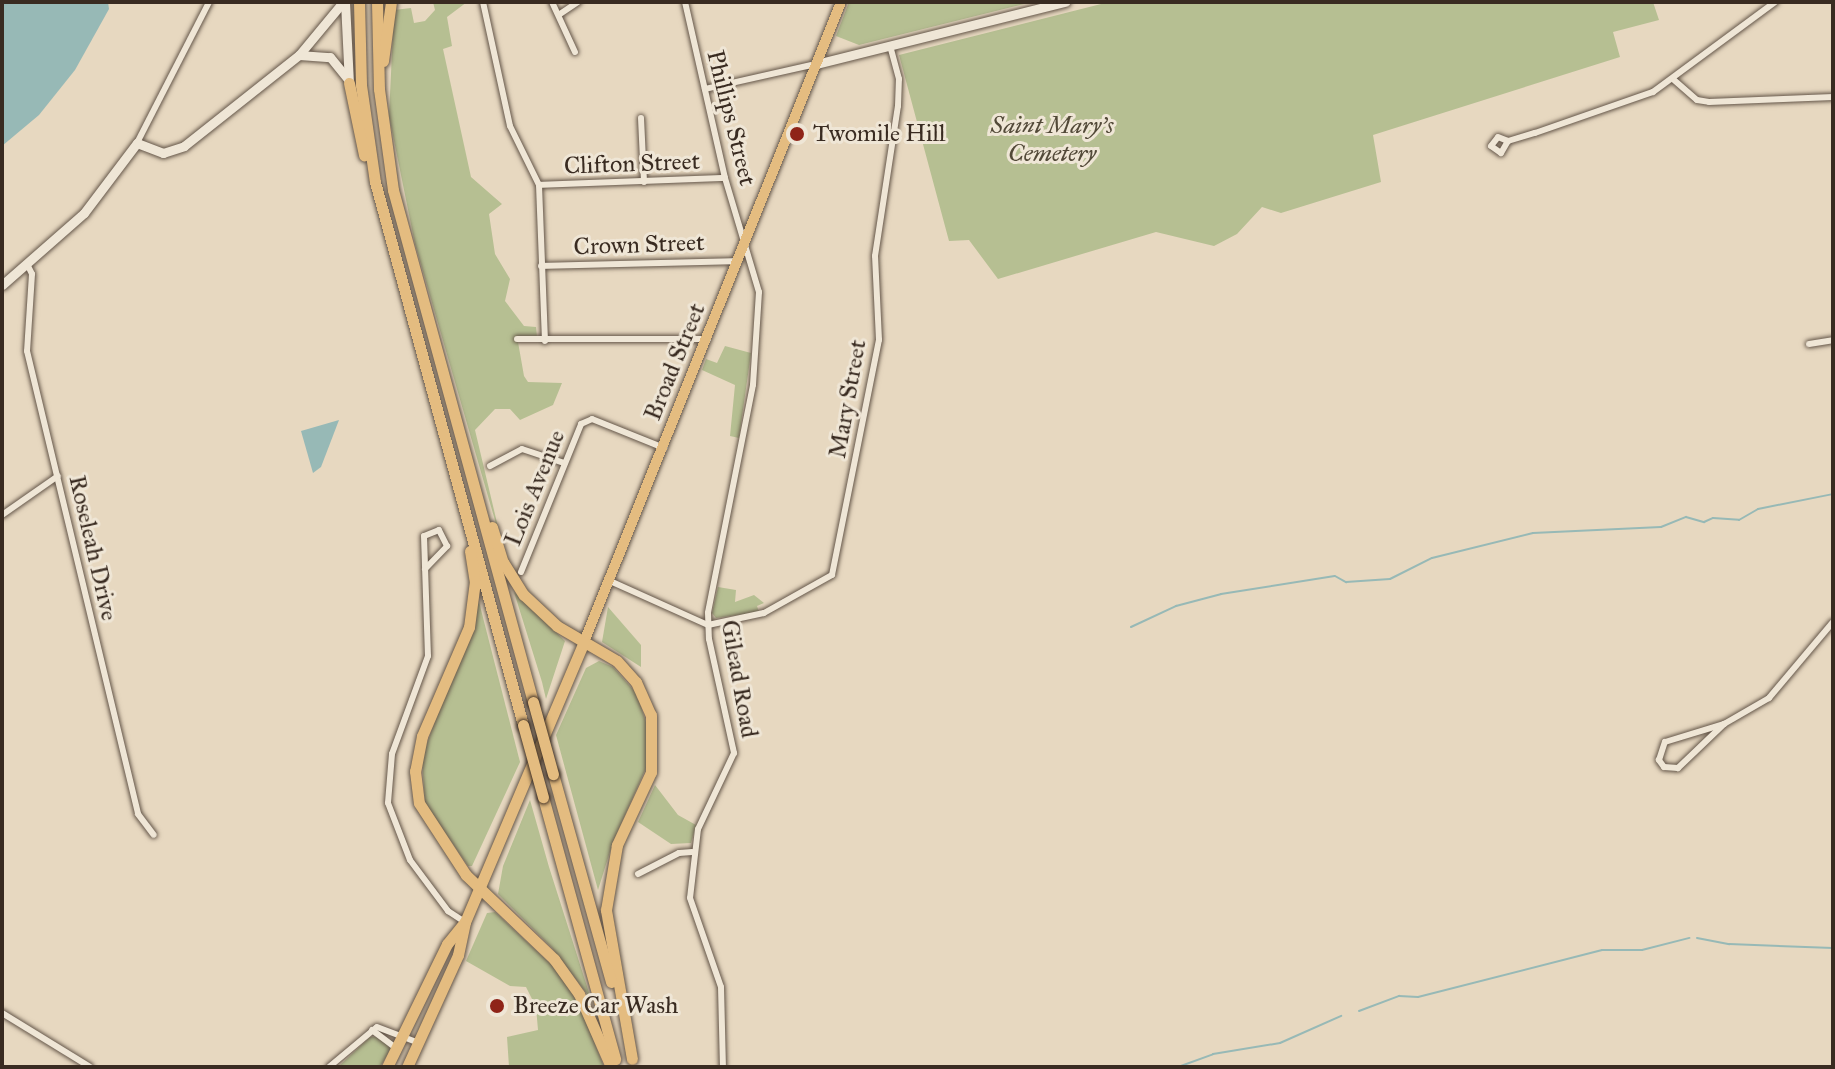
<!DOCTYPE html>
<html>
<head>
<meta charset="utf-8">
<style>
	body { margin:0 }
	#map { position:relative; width:1835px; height:1069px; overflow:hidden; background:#e7d8c0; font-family:"IM FELL Great Primer",serif }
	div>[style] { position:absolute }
	.green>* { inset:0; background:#b6bf92 }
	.water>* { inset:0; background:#97b9b6 }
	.stream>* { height:2px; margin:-1px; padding:0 1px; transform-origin:1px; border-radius:1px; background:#97b9b6 }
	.roads { filter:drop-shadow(0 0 2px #645649) drop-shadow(0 0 2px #645649) }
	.street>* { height:6px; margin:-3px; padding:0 3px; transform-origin:3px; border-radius:3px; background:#efe6d6 }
	.secondary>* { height:9px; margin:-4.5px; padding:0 4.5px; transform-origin:4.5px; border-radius:4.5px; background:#efe6d6 }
	.primary>* { height:10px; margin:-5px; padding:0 5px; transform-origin:5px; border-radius:5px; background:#e4bc80 }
	.highway>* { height:11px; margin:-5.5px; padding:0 5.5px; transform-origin:5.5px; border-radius:5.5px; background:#e4bc80 }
	.bridges { filter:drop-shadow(0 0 2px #392b21) drop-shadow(0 0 2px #392b21) }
	.highway-bridge>* { height:11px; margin:-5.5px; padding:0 5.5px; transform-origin:5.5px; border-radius:5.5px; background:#e4bc80 }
	.dots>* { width:22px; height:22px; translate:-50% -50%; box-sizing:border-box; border:4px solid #efe6d6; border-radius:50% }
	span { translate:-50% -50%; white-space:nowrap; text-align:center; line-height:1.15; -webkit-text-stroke:6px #efe6d6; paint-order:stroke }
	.street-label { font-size:24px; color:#392b21 }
	.park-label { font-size:24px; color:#524938; font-style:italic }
	.poi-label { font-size:24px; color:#392b21 }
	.left { translate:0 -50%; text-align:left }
	.frame { position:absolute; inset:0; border:4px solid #392b21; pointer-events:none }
</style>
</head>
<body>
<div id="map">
	<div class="green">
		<i style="clip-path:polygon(433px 2px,467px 2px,447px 17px,452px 46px,443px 49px,471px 177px,502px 204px,489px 214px,495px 254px,510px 279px,505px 301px,524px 326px,536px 327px,537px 337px,518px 342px,524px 376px,528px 382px,562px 383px,553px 405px,520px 420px,510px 409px,495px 409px,475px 430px,503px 548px,415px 244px,389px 116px,394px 10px,411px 8px,414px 23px,425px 21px,435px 10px)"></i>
		<i style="clip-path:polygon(849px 2px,1032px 2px,859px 45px,836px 36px)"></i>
		<i style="clip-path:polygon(1109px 2px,1653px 2px,1659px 20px,1613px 32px,1620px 57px,1373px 135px,1381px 182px,1281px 213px,1262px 207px,1237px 234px,1214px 246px,1156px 232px,998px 279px,969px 240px,949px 241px,899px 55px)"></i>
		<i style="clip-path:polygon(725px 346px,751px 353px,739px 438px,730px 436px,735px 385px,702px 370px,706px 359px,717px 363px)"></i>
		<i style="clip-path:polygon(718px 587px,736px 590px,735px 602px,754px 595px,764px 603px,757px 606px,759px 612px,716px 618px,712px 613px)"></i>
		<i style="clip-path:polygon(514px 592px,565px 641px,546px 699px,542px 682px)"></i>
		<i style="clip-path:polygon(478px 598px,520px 762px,472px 866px,468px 866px,425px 803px,422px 758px)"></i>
		<i style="clip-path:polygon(608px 607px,641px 645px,641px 667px,602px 642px)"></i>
		<i style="clip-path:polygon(599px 661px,613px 667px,637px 694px,649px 732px,646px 768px,613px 842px,598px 890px,556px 735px,586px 668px)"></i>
		<i style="clip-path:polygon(655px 785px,678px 815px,696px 825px,691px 843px,671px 844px,638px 822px)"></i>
		<i style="clip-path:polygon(530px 800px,549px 867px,591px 999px,552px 948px,498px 894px,503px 866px)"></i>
		<i style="clip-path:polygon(495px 912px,559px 972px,579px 1003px,604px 1067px,509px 1067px,507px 1037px,538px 1030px,536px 1007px,526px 987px,510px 986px,466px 961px,487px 913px)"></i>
		<i style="clip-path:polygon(370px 1037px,379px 1037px,391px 1049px,380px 1067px,338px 1067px)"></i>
	</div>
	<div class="water">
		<i style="clip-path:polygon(2px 2px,108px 2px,109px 9px,75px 70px,39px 115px,2px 146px)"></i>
		<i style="clip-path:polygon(339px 420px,321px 467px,313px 473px,301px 431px)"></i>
	</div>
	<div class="stream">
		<i style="left:1131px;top:627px;width:50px;rotate:-25deg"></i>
		<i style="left:1176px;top:606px;width:47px;rotate:-14.9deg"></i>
		<i style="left:1221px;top:594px;width:115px;rotate:-9deg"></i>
		<i style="left:1335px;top:576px;width:13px;rotate:29deg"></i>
		<i style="left:1346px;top:582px;width:44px;rotate:-3.9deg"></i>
		<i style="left:1390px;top:579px;width:47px;rotate:-26.6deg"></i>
		<i style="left:1432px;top:558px;width:104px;rotate:-13.9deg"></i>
		<i style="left:1533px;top:533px;width:128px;rotate:-2.7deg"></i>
		<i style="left:1661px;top:527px;width:27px;rotate:-22deg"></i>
		<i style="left:1686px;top:517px;width:19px;rotate:16deg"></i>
		<i style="left:1704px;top:522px;width:10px;rotate:-24deg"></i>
		<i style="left:1713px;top:518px;width:26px;rotate:4deg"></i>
		<i style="left:1739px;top:520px;width:22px;rotate:-30deg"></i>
		<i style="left:1758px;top:509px;width:76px;rotate:-11.3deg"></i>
		<i style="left:1697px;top:938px;width:33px;rotate:11deg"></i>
		<i style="left:1729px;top:944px;width:104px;rotate:2.2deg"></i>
		<i style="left:1359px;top:1011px;width:43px;rotate:-20.6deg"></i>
		<i style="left:1399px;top:996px;width:19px;rotate:3deg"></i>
		<i style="left:1418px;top:997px;width:190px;rotate:-14.3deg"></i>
		<i style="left:1602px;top:950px;width:40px"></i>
		<i style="left:1642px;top:950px;width:49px;rotate:-14.3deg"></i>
		<i style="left:1178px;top:1067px;width:37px;rotate:-20deg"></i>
		<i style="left:1213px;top:1054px;width:68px;rotate:-9.3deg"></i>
		<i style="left:1280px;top:1043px;width:67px;rotate:-23.9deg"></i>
	</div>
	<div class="roads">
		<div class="street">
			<i style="left:483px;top:2px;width:127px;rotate:77.7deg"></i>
			<i style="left:510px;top:126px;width:66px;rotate:63.8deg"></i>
			<i style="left:539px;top:185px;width:156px;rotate:87.8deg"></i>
			<i style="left:552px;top:2px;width:55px;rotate:65.3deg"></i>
			<i style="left:685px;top:2px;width:180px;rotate:77.2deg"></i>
			<i style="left:725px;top:178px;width:119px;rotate:73.4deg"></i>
			<i style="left:759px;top:292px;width:93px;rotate:93.7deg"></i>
			<i style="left:753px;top:385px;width:232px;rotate:101.2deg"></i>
			<i style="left:708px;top:613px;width:26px;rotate:88deg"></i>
			<i style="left:709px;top:639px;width:117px;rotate:77.6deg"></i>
			<i style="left:734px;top:753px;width:84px;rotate:115.3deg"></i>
			<i style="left:698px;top:829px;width:69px;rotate:96.6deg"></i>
			<i style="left:690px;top:898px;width:94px;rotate:70.8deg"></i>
			<i style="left:721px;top:987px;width:80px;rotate:88.6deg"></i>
			<i style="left:560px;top:14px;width:22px;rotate:-34deg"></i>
			<i style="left:1674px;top:80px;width:30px;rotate:41deg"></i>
			<i style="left:1697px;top:100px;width:12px;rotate:9deg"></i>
			<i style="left:1709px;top:102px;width:124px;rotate:-2.3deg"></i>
			<i style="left:705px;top:89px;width:114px;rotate:-12.7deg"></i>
			<i style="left:641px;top:118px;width:64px;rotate:87.3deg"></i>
			<i style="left:1508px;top:141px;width:14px;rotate:120deg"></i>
			<i style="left:1501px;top:153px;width:12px;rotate:-145deg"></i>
			<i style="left:1491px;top:146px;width:11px;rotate:-52deg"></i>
			<i style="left:1498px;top:137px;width:11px;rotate:22deg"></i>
			<i style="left:1508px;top:141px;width:28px;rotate:-17deg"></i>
			<i style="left:1535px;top:133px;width:125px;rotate:-19.2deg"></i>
			<i style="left:1653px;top:92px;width:152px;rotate:-36.4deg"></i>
			<i style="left:137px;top:143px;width:158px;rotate:-62.9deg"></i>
			<i style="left:539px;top:185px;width:186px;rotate:-2.2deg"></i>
			<i style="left:27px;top:264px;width:11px;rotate:63deg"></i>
			<i style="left:32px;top:274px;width:77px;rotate:93.7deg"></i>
			<i style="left:27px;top:351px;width:476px;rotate:76.5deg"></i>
			<i style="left:138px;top:814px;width:26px;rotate:53deg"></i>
			<i style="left:541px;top:266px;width:198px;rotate:-1.4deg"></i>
			<i style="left:517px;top:339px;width:191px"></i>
			<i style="left:1809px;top:344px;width:24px;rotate:-9deg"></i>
			<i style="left:490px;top:466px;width:36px;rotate:-28deg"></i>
			<i style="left:522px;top:449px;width:44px;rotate:18.4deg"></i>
			<i style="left:2px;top:515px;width:68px;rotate:-34.9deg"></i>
			<i style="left:425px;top:569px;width:32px;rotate:-46deg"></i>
			<i style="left:447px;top:546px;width:18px;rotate:-117deg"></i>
			<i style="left:439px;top:530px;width:16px;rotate:158deg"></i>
			<i style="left:424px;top:536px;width:120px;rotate:88.1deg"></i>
			<i style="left:428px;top:656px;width:104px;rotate:110.2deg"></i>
			<i style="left:392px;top:754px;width:49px;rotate:94.7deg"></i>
			<i style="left:388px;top:803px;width:61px;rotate:68.9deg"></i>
			<i style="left:410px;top:860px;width:64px;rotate:53.3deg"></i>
			<i style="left:448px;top:911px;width:20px;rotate:33deg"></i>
			<i style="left:521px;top:572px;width:160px;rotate:-67.9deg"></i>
			<i style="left:581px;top:424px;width:12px;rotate:-24deg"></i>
			<i style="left:592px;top:419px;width:78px;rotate:21.9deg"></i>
			<i style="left:610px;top:581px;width:107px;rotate:24.2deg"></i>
			<i style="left:708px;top:625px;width:57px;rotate:-12.1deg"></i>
			<i style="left:764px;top:613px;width:78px;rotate:-29.2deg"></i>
			<i style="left:832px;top:575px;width:240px;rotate:-78.7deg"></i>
			<i style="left:879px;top:340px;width:84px;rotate:-92.7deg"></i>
			<i style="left:875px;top:256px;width:152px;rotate:-81.3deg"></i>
			<i style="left:898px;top:106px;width:27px;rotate:-88deg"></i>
			<i style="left:899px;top:79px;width:34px;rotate:-105deg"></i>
			<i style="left:1724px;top:724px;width:64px;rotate:136.3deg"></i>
			<i style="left:1678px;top:768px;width:14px;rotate:-176deg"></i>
			<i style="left:1664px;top:767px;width:9px;rotate:-126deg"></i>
			<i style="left:1659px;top:760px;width:19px;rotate:-72deg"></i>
			<i style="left:1665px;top:742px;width:62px;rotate:-17deg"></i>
			<i style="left:1724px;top:724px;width:52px;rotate:-30deg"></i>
			<i style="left:1769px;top:698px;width:99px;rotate:-49.9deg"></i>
			<i style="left:638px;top:874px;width:46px;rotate:-27.1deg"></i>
			<i style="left:679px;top:853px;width:13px;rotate:-4deg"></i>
			<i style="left:2px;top:1013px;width:103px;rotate:31.5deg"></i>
			<i style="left:372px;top:1030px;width:31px;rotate:37deg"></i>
			<i style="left:329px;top:1067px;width:62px;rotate:-39.8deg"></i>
			<i style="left:377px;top:1027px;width:45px;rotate:20.9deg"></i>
		</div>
		<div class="secondary">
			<i style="left:345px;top:2px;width:81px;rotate:87.2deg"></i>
			<i style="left:299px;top:55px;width:31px;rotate:4deg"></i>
			<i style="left:330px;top:57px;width:28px;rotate:51deg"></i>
			<i style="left:816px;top:64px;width:257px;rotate:-14deg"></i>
			<i style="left:2px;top:285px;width:109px;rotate:-41.3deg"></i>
			<i style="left:84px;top:213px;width:88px;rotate:-52.9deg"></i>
			<i style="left:137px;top:143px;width:28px;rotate:21deg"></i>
			<i style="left:163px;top:153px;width:22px;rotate:-18deg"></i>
			<i style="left:184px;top:146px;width:147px;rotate:-38.4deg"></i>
			<i style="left:299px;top:55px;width:69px;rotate:-50.3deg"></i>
		</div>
		<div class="primary">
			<i style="left:584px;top:642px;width:690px;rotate:-68.12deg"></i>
		</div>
		<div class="highway">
			<i style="left:359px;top:2px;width:83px;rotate:88.6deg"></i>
			<i style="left:361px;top:85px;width:98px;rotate:81.8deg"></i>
			<i style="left:375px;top:182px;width:563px;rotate:74.75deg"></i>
			<i style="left:377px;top:2px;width:87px;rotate:88.7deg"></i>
			<i style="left:379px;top:89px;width:102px;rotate:82.1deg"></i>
			<i style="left:393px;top:190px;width:531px;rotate:74.71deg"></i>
			<i style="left:383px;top:61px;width:60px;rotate:-82.3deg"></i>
			<i style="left:349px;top:83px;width:74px;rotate:78.2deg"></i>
			<i style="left:492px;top:527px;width:37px;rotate:73deg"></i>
			<i style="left:503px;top:562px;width:39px;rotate:58deg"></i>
			<i style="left:524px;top:595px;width:45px;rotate:43.2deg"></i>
			<i style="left:557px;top:626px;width:69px;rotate:30.3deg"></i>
			<i style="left:617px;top:661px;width:28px;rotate:48deg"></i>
			<i style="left:636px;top:682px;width:36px;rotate:66deg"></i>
			<i style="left:651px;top:715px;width:57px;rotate:90deg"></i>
			<i style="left:651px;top:772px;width:81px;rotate:115deg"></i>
			<i style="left:617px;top:845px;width:66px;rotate:99.6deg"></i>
			<i style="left:606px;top:910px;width:151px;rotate:80.1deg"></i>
			<i style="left:470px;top:551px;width:30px;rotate:81deg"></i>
			<i style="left:475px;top:581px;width:46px;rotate:97.4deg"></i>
			<i style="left:469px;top:627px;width:119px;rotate:113.3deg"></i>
			<i style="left:422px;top:736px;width:36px;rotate:101deg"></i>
			<i style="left:415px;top:771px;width:32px;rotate:83deg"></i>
			<i style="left:419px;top:803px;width:86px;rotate:56.9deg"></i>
			<i style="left:466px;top:875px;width:122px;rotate:43.7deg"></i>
			<i style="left:554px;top:959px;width:43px;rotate:54.5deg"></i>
			<i style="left:579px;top:994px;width:80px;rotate:66.3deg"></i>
			<i style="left:553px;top:774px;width:216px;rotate:74.4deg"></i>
			<i style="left:543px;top:797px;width:272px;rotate:74.6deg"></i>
			<i style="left:387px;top:1067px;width:137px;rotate:-64deg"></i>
			<i style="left:447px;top:944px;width:28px;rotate:-51deg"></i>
			<i style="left:465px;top:922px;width:304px;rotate:-67deg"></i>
			<i style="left:407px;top:1067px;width:123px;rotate:-65.5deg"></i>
			<i style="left:458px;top:955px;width:34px;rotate:-78deg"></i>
		</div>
	</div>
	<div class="bridges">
		<div class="highway-bridge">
			<i style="left:533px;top:702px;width:75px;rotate:74.5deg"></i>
			<i style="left:523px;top:725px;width:75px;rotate:74.5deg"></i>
		</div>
	</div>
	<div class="dots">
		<i style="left:797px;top:134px;background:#8f2418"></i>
		<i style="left:497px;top:1006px;background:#8f2418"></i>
	</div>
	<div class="street-label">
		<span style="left:731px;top:118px;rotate:76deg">Phillips Street</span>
		<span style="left:632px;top:164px;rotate:-2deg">Clifton Street</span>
		<span style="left:639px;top:245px;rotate:-2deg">Crown Street</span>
		<span style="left:675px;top:362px;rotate:-68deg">Broad Street</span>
		<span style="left:848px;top:399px;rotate:-80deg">Mary Street</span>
		<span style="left:535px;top:488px;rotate:-68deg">Lois Avenue</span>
		<span style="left:93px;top:548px;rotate:77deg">Roseleah Drive</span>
		<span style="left:739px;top:679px;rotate:80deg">Gilead Road</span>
	</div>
	<div class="park-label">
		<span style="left:1052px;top:140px">Saint Mary's<br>Cemetery</span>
	</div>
	<div class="poi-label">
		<span class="left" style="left:813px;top:134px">Twomile Hill</span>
		<span class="left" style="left:513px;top:1006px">Breeze Car Wash</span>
	</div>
	<div class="frame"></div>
</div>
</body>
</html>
